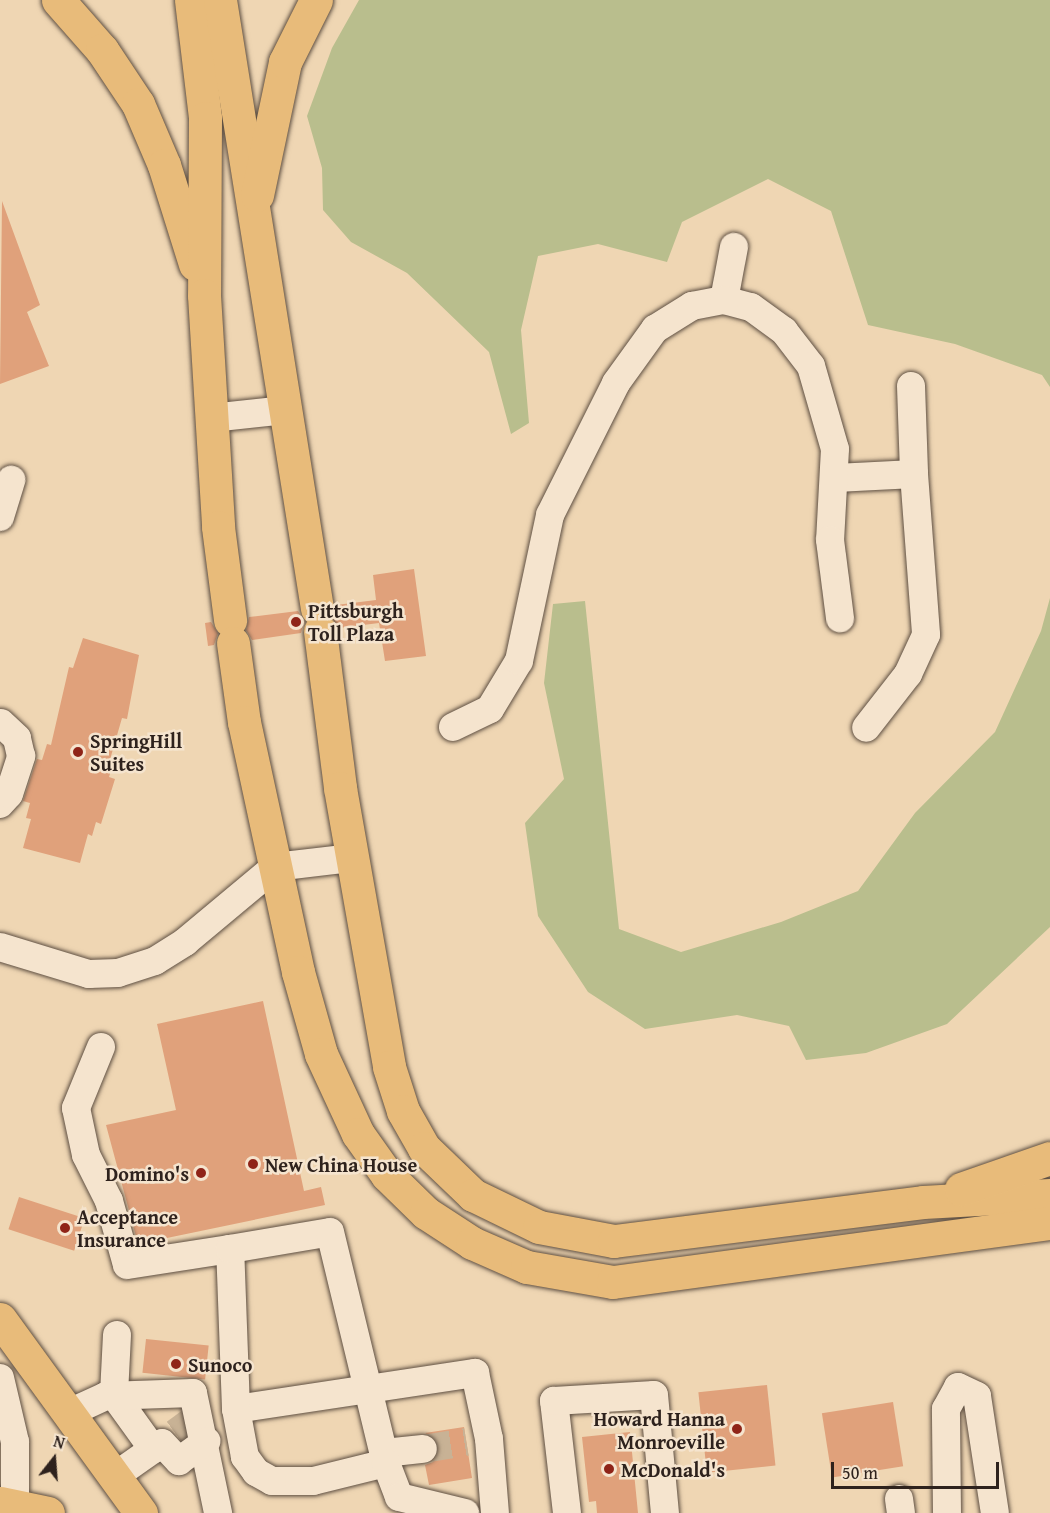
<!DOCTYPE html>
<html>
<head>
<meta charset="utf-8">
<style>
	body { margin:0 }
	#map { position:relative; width:1050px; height:1513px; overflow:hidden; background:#efd6b3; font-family:"Gentium Book Plus",serif }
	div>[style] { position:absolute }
	.green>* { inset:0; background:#b9be8d }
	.building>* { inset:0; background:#e0a17b; transform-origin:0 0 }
	.minor-tunnel>* { height:28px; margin-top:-14px; transform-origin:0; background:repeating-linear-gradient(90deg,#c8b295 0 28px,transparent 0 42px) }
	.roads { filter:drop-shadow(0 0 2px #5e4f42) drop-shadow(0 0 2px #5e4f42) }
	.minor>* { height:28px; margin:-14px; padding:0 14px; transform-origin:14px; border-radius:14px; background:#f5e4ce }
	.major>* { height:33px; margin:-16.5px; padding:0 16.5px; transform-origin:16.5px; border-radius:16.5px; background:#e8bb7a }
	.highway>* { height:33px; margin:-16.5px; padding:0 16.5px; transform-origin:16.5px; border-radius:16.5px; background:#e8bb7a }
	.dots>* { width:16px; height:16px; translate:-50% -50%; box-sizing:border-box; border:3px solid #f5e4ce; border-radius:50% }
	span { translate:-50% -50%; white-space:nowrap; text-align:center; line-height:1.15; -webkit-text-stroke:5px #f5e4ce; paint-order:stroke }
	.poi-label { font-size:20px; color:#2e221d; font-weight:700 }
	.left { translate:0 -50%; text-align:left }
	.right { translate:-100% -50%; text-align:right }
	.north { position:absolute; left:24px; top:1429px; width:60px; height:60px; -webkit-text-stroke:4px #f5e4ce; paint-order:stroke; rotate:17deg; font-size:16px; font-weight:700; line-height:24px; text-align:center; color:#2e221d }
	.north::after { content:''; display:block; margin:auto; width:21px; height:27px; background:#2e221d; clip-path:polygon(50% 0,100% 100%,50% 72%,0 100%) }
	.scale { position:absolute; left:831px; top:1462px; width:168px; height:27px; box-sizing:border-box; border:3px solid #2e221d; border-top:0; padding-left:8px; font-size:18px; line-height:21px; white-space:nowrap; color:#2e221d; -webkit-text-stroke:4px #f5e4ce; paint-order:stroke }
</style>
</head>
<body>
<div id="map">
	<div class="green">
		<i style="clip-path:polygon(359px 0,1050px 0,1050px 387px,1042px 375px,955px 344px,868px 325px,831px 211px,768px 179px,682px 222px,667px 262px,598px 244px,538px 256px,521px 330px,529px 423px,511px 434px,489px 352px,407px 273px,351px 242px,323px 210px,322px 168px,307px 116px,332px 48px)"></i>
		<i style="clip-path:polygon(1050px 598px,1050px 927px,947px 1024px,866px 1053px,806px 1060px,789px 1026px,737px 1015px,645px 1029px,588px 992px,538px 916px,525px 823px,564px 779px,544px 683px,553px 604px,585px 601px,619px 929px,681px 952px,781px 922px,858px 891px,915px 813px,995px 732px,1041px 631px)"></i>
	</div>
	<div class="building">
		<i style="clip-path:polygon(2px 201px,40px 305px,27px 312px,49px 366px,0 384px)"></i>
		<i style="clip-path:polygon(414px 569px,426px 656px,385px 661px,379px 623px,339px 628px,332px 618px,336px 605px,376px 600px,373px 575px)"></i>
		<i style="clip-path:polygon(298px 611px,304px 621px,301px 633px,252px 640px,246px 630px,249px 617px)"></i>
		<i style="clip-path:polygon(211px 622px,218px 633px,214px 645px,208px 646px,205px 623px)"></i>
		<i style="clip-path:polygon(83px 638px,139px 655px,127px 719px,122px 718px,109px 763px,113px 764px,109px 777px,115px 779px,101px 824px,96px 822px,92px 836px,88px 834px,80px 863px,23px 848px,31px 819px,26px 818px,30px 803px,23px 801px,37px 759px,42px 760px,47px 744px,51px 745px,69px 667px,73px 668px)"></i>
		<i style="clip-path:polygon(263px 1001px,304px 1191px,321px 1187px,325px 1205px,138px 1244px,106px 1125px,176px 1110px,157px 1024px)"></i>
		<i style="left:19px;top:1197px;width:69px;height:34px;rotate:18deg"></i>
		<i style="left:146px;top:1339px;width:63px;height:34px;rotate:6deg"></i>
		<i style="left:767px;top:1385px;width:81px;height:69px;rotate:84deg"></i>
		<i style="left:893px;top:1402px;width:65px;height:72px;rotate:81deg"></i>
		<i style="clip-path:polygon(464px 1427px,472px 1478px,429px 1485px,425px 1465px,433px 1462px,439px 1448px,436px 1439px,425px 1433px)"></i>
		<i style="clip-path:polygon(630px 1432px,638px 1513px,597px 1513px,596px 1501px,589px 1502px,582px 1437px)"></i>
	</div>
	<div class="minor-tunnel">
		<i style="left:175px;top:1433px;width:24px;rotate:-36deg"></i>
		<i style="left:423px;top:1449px;width:44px;rotate:-9.2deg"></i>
	</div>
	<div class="roads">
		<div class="minor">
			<i style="left:724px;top:300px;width:54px;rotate:-79.3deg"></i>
			<i style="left:911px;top:386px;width:88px;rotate:88deg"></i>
			<i style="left:211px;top:418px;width:75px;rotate:-6.1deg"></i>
			<i style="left:836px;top:478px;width:78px;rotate:-2.9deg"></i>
			<i style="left:914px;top:474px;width:161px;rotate:85.7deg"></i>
			<i style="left:926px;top:635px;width:43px;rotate:114.8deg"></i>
			<i style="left:908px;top:674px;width:68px;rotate:127.9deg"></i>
			<i style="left:0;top:517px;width:39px;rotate:-73deg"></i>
			<i style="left:453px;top:727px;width:41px;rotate:-25.9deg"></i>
			<i style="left:490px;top:709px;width:56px;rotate:-58.9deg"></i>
			<i style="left:519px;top:661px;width:149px;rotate:-78deg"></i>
			<i style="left:550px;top:515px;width:148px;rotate:-63.4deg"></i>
			<i style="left:616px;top:383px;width:67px;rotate:-54.2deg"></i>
			<i style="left:655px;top:329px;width:44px;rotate:-31.9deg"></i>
			<i style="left:692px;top:306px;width:33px;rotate:-11deg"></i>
			<i style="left:724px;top:300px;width:28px;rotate:15deg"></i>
			<i style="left:751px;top:307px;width:41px;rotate:36deg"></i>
			<i style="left:784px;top:331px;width:44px;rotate:52.4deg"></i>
			<i style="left:811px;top:366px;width:86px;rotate:73.9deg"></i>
			<i style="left:835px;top:449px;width:91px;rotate:93.1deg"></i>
			<i style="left:830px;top:540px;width:79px;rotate:82.7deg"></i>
			<i style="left:0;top:804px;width:13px;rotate:-48deg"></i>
			<i style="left:9px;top:794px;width:40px;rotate:-72deg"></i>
			<i style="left:21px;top:756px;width:18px;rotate:-103deg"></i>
			<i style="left:17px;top:738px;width:22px;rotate:-137deg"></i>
			<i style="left:0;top:947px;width:93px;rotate:16.9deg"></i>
			<i style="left:89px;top:974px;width:29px;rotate:-2deg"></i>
			<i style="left:118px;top:973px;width:39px;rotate:-18deg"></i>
			<i style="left:155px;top:961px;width:36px;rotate:-32deg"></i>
			<i style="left:185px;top:942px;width:117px;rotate:-39.8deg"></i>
			<i style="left:275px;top:867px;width:78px;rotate:-6.7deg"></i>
			<i style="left:101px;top:1047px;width:66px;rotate:112.3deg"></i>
			<i style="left:76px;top:1108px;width:48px;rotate:78deg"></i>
			<i style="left:86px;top:1155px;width:51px;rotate:63.4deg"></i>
			<i style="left:109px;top:1201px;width:66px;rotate:74.3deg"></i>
			<i style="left:127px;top:1265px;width:104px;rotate:-8.8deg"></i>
			<i style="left:117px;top:1335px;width:60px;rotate:92.9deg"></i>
			<i style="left:114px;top:1395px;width:67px;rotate:54.2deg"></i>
			<i style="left:0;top:1378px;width:66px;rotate:76.8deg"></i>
			<i style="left:15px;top:1442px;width:64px;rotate:90deg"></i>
			<i style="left:236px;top:1409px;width:242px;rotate:-8.6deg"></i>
			<i style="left:475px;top:1373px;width:67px;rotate:78deg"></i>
			<i style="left:489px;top:1439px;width:74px;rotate:85.4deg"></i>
			<i style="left:69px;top:1413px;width:41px;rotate:-24.7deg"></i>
			<i style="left:106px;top:1396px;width:87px;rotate:-2deg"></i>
			<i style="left:193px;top:1393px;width:123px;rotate:78.2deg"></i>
			<i style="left:384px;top:1453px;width:39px;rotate:-6deg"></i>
			<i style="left:386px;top:1463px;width:75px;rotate:166.1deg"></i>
			<i style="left:313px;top:1481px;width:41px;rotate:180deg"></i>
			<i style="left:272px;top:1481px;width:18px;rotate:-151deg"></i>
			<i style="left:256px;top:1472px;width:19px;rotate:-126deg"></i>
			<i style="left:245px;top:1457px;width:49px;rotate:-100.6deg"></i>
			<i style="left:236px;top:1409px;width:160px;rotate:-92.1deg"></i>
			<i style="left:230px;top:1249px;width:101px;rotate:-9.6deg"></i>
			<i style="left:330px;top:1232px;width:238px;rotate:76.4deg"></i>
			<i style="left:386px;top:1463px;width:36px;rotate:69deg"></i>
			<i style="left:399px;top:1497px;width:68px;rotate:13.6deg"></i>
			<i style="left:115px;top:1476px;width:57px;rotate:-35.1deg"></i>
			<i style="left:162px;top:1443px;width:25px;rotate:47deg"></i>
			<i style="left:179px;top:1461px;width:34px;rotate:-36deg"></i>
			<i style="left:899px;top:1499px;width:14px;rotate:82deg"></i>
			<i style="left:567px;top:1513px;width:113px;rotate:-96.6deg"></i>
			<i style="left:554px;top:1401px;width:100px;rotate:-3.4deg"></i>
			<i style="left:654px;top:1395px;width:119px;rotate:84.7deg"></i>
			<i style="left:947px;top:1513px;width:104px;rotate:-90.6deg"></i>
			<i style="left:946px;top:1409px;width:25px;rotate:-61deg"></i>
			<i style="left:958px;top:1387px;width:21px;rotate:25deg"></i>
			<i style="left:977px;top:1396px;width:118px;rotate:81.3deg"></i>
		</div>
		<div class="major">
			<i style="left:0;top:1319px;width:240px;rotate:54deg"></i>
			<i style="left:0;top:1503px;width:49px;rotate:11.8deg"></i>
		</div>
		<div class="highway">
			<i style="left:58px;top:0;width:67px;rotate:48.7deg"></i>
			<i style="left:102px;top:50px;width:65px;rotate:56.3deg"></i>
			<i style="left:138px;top:104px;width:66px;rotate:66.9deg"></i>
			<i style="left:164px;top:165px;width:104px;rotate:72.6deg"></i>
			<i style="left:191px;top:0;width:119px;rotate:83.2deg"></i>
			<i style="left:205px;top:118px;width:177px;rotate:90.3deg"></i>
			<i style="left:204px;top:295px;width:232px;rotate:86.5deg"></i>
			<i style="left:218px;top:527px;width:94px;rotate:82.6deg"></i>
			<i style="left:220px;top:0;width:616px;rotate:80.94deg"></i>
			<i style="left:257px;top:195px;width:136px;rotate:-78.1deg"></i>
			<i style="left:285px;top:62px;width:69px;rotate:-63.4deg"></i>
			<i style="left:320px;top:631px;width:158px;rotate:82.7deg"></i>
			<i style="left:340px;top:788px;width:283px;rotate:80deg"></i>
			<i style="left:389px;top:1067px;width:46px;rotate:72.3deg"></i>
			<i style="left:403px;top:1111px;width:43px;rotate:60.4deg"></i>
			<i style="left:424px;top:1148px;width:68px;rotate:43.8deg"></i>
			<i style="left:473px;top:1195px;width:73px;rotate:25.9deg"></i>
			<i style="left:539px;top:1227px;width:76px;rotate:10.6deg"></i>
			<i style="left:614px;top:1241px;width:311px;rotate:-7.2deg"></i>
			<i style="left:923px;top:1202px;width:127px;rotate:-3.2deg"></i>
			<i style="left:233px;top:643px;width:80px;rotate:82.1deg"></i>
			<i style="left:244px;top:722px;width:256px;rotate:77.8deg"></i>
			<i style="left:298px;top:972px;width:85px;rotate:74.3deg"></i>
			<i style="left:321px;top:1054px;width:88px;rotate:65.2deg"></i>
			<i style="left:358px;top:1134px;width:50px;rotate:54.7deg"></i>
			<i style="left:387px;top:1175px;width:54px;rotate:44.3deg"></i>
			<i style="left:426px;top:1213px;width:55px;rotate:33.1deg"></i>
			<i style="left:472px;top:1243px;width:60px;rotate:23.6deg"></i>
			<i style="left:527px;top:1267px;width:87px;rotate:9.9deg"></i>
			<i style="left:613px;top:1282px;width:441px;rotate:-7.7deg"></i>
			<i style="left:961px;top:1189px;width:94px;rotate:-19.2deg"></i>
		</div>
	</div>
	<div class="dots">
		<i style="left:296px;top:622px;background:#8f2418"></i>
		<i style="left:78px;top:752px;background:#8f2418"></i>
		<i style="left:253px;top:1164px;background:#8f2418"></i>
		<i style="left:201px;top:1173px;background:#8f2418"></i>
		<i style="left:65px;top:1228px;background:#8f2418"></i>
		<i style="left:176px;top:1364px;background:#8f2418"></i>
		<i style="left:737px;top:1429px;background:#8f2418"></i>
		<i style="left:609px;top:1469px;background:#8f2418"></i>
	</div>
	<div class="poi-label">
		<span class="left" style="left:308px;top:622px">Pittsburgh<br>Toll Plaza</span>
		<span class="left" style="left:90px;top:752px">SpringHill<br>Suites</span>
		<span class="left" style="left:265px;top:1164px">New China House</span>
		<span class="right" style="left:189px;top:1173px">Domino's</span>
		<span class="left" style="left:77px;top:1228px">Acceptance<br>Insurance</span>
		<span class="left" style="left:188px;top:1364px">Sunoco</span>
		<span class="right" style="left:725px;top:1430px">Howard Hanna<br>Monroeville</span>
		<span class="left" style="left:621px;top:1469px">McDonald's</span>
	</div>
	<div class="north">N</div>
	<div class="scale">50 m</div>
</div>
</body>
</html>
